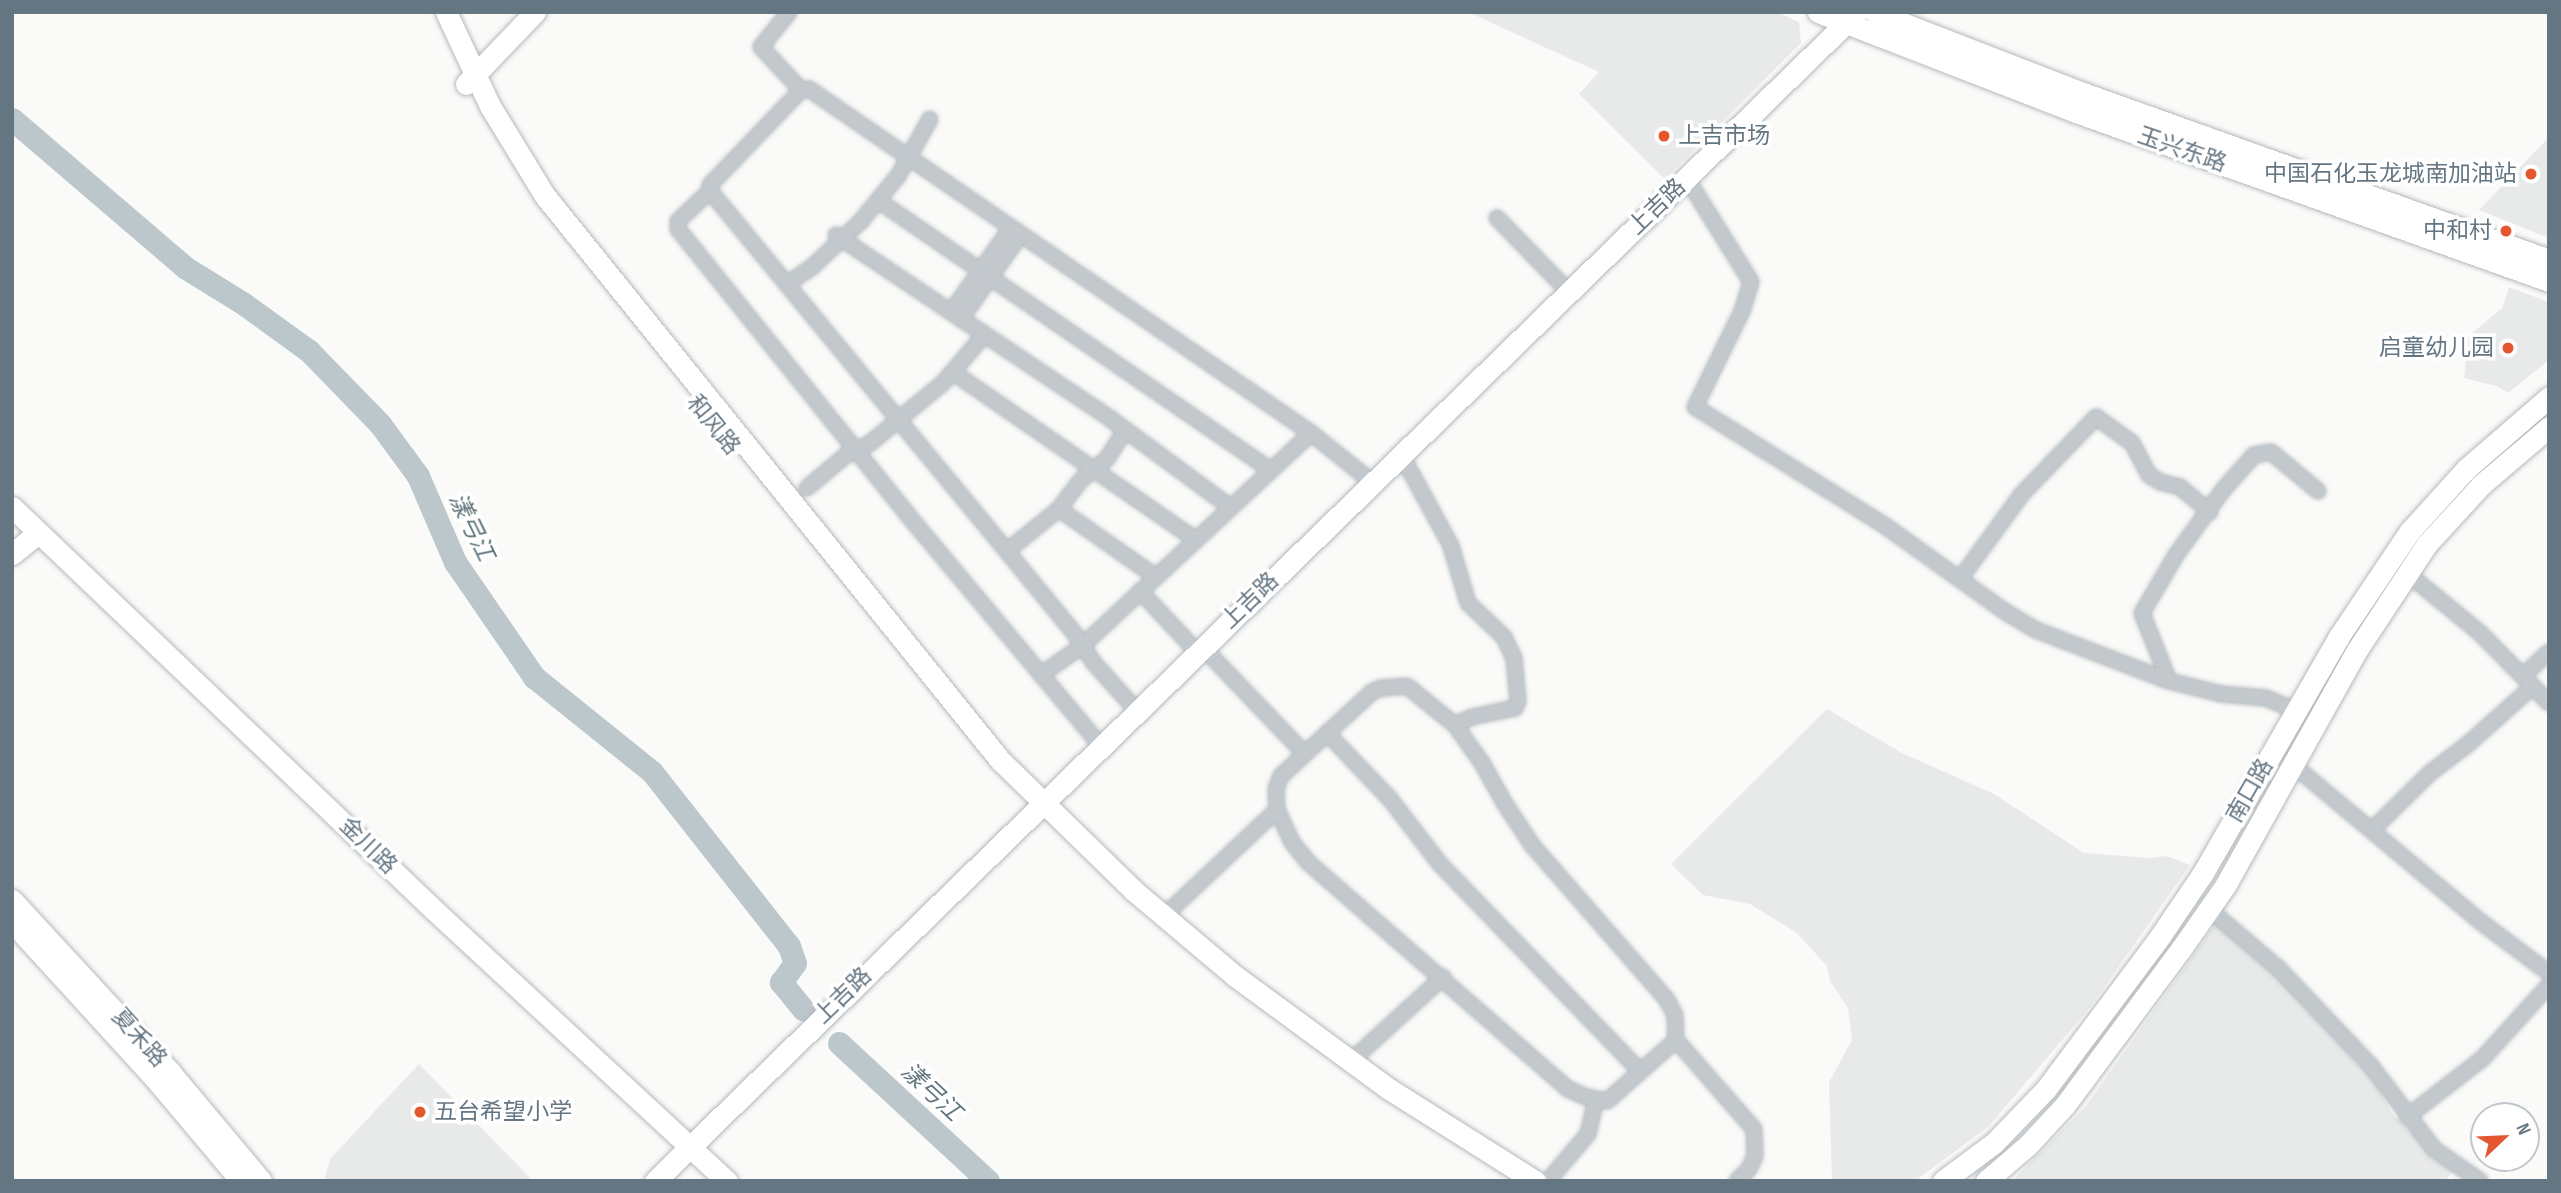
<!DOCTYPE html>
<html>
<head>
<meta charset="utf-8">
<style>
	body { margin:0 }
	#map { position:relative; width:2561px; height:1193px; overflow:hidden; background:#fafaf8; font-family:"Sofia Sans Condensed","Noto Sans SC",sans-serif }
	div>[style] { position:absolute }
	.built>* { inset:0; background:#e8e9e9 }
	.river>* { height:23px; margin:-11.5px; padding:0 11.5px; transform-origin:11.5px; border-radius:11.5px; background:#bbc7cb }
	.roads { filter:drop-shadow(0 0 2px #b3babf) drop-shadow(0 0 2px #b3babf) }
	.street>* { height:14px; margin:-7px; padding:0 7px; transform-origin:7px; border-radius:7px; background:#c3c8cc }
	.secondary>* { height:21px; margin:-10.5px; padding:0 10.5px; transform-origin:10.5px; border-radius:10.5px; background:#fff }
	.dots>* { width:19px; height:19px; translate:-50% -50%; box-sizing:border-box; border:4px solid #fff; border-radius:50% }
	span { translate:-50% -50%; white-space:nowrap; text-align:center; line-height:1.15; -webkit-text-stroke:7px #fff; paint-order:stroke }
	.poi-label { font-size:23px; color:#657683 }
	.left { translate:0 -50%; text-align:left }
	.right { translate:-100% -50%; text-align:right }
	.street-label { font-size:23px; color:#657683 }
	.water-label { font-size:24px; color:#60757c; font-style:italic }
	.frame { position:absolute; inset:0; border:14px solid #657683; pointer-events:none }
	.north { position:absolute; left:2470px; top:1102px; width:70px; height:70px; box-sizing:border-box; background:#fff; border:2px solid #c1c8cd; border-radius:50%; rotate:67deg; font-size:19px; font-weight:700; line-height:28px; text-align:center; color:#657683 }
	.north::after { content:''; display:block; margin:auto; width:24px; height:32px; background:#e4572e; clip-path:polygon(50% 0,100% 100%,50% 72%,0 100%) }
</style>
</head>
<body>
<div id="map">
	<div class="built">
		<i style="clip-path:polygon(1468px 12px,1776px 12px,1799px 22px,1801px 43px,1665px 179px,1579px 94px,1599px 72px)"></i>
		<i style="clip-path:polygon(2549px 137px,2549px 238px,2479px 210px)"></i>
		<i style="clip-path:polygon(2509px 287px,2549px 302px,2549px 360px,2508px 393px,2496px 386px,2464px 378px,2469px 336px,2502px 308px)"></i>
		<i style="clip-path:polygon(1827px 709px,1902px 753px,1994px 794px,2084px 853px,2150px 858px,2167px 856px,2190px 865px,2091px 1006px,1989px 1126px,1915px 1181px,1832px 1181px,1829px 1082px,1852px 1040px,1848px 1008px,1830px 981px,1827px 966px,1797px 933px,1750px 904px,1703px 895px,1671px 864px)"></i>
		<i style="clip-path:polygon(2217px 922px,2279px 975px,2375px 1082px,2392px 1114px,2453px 1171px,2445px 1181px,2012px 1181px,2085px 1107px)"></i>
		<i style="clip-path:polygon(419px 1064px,533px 1181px,324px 1181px,330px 1159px)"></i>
	</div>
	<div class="river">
		<i style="left:12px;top:119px;width:229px;rotate:40.6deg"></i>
		<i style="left:186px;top:268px;width:68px;rotate:31.8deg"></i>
		<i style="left:244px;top:304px;width:80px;rotate:35.9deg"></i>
		<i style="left:309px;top:351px;width:102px;rotate:45.8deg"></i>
		<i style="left:380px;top:424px;width:64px;rotate:53.8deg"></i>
		<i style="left:418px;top:476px;width:94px;rotate:66.7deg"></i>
		<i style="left:455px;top:562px;width:140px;rotate:55.5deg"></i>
		<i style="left:534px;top:677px;width:151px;rotate:38.8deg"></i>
		<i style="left:652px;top:772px;width:221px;rotate:51.8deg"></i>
		<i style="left:789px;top:946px;width:18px;rotate:71deg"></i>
		<i style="left:795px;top:963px;width:24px;rotate:126deg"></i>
		<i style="left:781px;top:982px;width:35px;rotate:51deg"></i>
		<i style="left:839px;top:1043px;width:203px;rotate:42.8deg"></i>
	</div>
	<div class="roads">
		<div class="street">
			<i style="left:789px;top:12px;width:45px;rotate:128.7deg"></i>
			<i style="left:761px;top:47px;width:59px;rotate:47.1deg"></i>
			<i style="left:1694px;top:190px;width:108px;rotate:58.2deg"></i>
			<i style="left:1751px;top:282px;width:28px;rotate:107deg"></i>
			<i style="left:1743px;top:309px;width:109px;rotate:116.1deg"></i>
			<i style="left:1695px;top:407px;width:223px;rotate:32deg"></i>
			<i style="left:1884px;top:525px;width:148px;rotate:35.6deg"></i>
			<i style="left:2004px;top:611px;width:37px;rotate:31deg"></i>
			<i style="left:2036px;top:630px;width:142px;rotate:21deg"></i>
			<i style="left:2169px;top:681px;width:54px;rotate:14deg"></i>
			<i style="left:2221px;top:694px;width:45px;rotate:5.1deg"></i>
			<i style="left:2266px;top:698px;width:33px;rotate:23deg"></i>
			<i style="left:710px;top:191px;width:574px;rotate:50.51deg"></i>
			<i style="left:1075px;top:634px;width:33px;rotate:57deg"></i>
			<i style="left:1093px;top:662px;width:66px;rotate:48.1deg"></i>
			<i style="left:879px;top:201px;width:475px;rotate:34.5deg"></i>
			<i style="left:1497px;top:218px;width:103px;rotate:45.8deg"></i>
			<i style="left:836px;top:235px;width:332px;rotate:33.8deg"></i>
			<i style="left:1112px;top:420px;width:147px;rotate:36.4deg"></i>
			<i style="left:787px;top:284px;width:29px;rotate:-34deg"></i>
			<i style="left:811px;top:268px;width:69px;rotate:-43.2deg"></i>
			<i style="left:861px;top:221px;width:58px;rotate:-50.6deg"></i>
			<i style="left:898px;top:176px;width:65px;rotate:-60.7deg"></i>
			<i style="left:951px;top:312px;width:103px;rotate:-54.5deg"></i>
			<i style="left:961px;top:319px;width:104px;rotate:-54.8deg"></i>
			<i style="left:954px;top:373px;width:294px;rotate:34.6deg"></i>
			<i style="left:1408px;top:467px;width:90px;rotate:61.4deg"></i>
			<i style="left:1451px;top:546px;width:59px;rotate:73.4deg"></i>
			<i style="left:1468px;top:603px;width:50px;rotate:43.4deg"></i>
			<i style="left:1504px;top:637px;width:23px;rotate:65deg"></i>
			<i style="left:1514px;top:658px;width:43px;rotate:84.7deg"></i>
			<i style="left:1518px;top:701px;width:8px;rotate:113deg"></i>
			<i style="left:1515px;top:708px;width:44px;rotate:168.2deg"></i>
			<i style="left:1472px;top:717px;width:19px;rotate:155deg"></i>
			<i style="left:807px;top:488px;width:51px;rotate:-40.2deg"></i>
			<i style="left:846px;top:455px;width:25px;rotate:-26deg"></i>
			<i style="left:869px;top:444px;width:96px;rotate:-39.5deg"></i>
			<i style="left:943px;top:383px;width:63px;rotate:-49.5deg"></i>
			<i style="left:1059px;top:509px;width:118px;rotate:35deg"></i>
			<i style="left:1007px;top:551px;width:67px;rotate:-38.9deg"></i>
			<i style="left:1059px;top:509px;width:38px;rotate:-53deg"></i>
			<i style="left:1082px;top:479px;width:32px;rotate:-39deg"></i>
			<i style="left:1107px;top:459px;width:34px;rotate:-58deg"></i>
			<i style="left:2407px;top:573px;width:94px;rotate:39.4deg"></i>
			<i style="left:2480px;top:633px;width:98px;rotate:45.4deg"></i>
			<i style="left:1960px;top:579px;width:105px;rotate:-53.9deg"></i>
			<i style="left:2022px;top:494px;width:107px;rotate:-46.1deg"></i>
			<i style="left:2096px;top:417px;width:44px;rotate:35.8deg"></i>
			<i style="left:2132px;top:443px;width:36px;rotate:62deg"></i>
			<i style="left:2149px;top:475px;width:13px;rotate:32deg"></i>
			<i style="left:2160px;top:482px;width:21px;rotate:14deg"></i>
			<i style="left:2180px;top:487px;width:39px;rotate:40deg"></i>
			<i style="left:1140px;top:591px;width:83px;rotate:46.9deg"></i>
			<i style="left:1212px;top:657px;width:133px;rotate:46.2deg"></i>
			<i style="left:1041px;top:675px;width:52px;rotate:-35.5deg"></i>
			<i style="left:1083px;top:645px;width:311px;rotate:-42.9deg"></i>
			<i style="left:2523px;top:676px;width:35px;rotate:-43deg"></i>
			<i style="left:2169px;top:681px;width:73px;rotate:-111.7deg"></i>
			<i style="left:2142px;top:613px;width:67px;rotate:-59.6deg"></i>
			<i style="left:2176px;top:555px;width:80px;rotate:-54.1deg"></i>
			<i style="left:2223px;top:490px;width:47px;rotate:-48.5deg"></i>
			<i style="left:2254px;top:455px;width:17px;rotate:-10deg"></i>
			<i style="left:2271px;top:452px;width:61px;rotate:39.7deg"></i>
			<i style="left:1327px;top:733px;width:91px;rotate:46.3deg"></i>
			<i style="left:1390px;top:799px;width:82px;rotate:52.4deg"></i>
			<i style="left:1440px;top:864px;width:288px;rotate:46deg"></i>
			<i style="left:1101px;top:746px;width:288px;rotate:-129.9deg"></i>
			<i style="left:916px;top:525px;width:380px;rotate:-128.8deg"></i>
			<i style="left:678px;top:229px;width:8px;rotate:-90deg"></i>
			<i style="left:678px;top:221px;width:44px;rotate:-43.2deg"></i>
			<i style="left:710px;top:191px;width:6px;rotate:-90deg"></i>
			<i style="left:710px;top:185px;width:132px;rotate:-46.2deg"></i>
			<i style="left:801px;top:90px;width:8px;rotate:-7deg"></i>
			<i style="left:809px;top:89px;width:609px;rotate:34.42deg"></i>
			<i style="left:1311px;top:433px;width:78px;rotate:38.8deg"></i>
			<i style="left:2292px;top:764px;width:246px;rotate:39.9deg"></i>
			<i style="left:2481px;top:922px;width:85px;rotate:36.9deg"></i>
			<i style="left:2372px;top:830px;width:81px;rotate:-44.5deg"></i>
			<i style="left:2430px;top:773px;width:48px;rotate:-37.3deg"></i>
			<i style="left:2468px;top:744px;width:87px;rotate:-41.7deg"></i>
			<i style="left:2209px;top:909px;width:92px;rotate:40.6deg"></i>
			<i style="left:2279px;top:969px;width:134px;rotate:46.5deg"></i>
			<i style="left:2371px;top:1066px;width:104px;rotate:52.8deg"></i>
			<i style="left:2434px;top:1149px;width:56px;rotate:34.8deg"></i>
			<i style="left:1164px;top:916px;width:155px;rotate:-43.2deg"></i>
			<i style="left:1676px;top:1040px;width:92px;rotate:138.5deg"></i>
			<i style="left:1607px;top:1101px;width:21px;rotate:-169deg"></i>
			<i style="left:1586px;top:1097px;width:20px;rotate:-156deg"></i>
			<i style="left:1568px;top:1089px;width:345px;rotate:-138.9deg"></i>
			<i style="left:1308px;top:862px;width:26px;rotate:-129deg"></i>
			<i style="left:1292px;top:842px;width:35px;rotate:-115deg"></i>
			<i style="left:1277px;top:810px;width:21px;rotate:-93deg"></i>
			<i style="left:1276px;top:789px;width:14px;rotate:-69deg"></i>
			<i style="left:1281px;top:776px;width:124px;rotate:-42.7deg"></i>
			<i style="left:1372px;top:692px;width:10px;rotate:-24deg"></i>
			<i style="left:1381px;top:688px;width:26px;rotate:-4deg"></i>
			<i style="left:1407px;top:686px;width:62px;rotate:39.1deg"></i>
			<i style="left:1455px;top:725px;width:47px;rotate:54.6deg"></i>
			<i style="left:1482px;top:763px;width:47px;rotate:60.7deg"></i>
			<i style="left:1505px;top:804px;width:49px;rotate:56.6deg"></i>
			<i style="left:1532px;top:845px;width:206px;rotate:48.9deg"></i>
			<i style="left:1667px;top:1000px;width:17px;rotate:62deg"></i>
			<i style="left:1675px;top:1015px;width:25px;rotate:88deg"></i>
			<i style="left:1676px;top:1040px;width:118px;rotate:48.8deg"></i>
			<i style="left:1754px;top:1129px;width:27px;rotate:88deg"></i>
			<i style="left:1755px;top:1156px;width:14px;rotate:115deg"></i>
			<i style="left:1749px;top:1169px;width:17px;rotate:135deg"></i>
			<i style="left:1350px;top:1062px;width:126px;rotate:-42.4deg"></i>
			<i style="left:2407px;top:1117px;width:96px;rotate:-37.8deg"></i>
			<i style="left:2483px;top:1058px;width:98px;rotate:-47.9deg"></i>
			<i style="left:1548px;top:1181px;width:62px;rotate:-49.6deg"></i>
			<i style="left:1588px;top:1134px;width:35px;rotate:-77deg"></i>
		</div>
		<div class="secondary">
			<i style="left:446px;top:12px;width:104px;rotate:64.9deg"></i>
			<i style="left:490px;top:106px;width:105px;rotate:58.6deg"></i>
			<i style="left:545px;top:196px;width:725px;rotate:51.11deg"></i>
			<i style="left:1000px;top:760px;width:186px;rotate:44.3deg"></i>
			<i style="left:1133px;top:890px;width:133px;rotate:40.1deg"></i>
			<i style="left:1235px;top:976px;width:191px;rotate:36.3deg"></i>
			<i style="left:1389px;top:1089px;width:173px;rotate:32.2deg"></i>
			<i style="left:1818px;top:12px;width:277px;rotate:21.2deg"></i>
			<i style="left:2076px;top:112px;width:502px;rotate:19.66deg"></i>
			<i style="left:1874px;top:12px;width:224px;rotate:21.2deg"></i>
			<i style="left:2083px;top:93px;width:495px;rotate:19.7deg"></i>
			<i style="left:466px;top:84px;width:100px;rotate:-46.2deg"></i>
			<i style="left:12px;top:507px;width:582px;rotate:43.68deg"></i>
			<i style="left:433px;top:909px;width:401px;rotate:42.8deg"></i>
			<i style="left:12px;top:554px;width:33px;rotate:-39deg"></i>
			<i style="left:12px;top:900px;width:234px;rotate:47.4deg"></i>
			<i style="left:170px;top:1072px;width:142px;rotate:50.1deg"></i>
			<i style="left:12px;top:922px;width:217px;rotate:47.6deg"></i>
			<i style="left:158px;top:1082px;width:129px;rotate:50deg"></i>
			<i style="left:655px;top:1181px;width:1677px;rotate:-44.2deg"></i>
			<i style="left:1943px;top:1181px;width:64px;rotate:-36.7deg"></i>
			<i style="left:1994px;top:1143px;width:75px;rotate:-46.1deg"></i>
			<i style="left:2046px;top:1089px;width:192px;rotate:-53.2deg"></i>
			<i style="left:2161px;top:935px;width:75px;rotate:-55.9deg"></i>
			<i style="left:2203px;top:873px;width:271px;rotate:-60.1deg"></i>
			<i style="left:2338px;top:638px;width:129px;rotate:-56.1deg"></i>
			<i style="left:2410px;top:531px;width:84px;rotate:-47.9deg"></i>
			<i style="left:2466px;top:469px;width:110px;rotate:-40.9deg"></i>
			<i style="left:1986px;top:1181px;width:55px;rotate:-40.6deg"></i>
			<i style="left:2028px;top:1145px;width:54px;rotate:-47.2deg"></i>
			<i style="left:2065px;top:1105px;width:194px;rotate:-53.4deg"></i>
			<i style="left:2181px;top:949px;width:77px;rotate:-55.1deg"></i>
			<i style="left:2225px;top:886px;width:270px;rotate:-60.8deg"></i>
			<i style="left:2357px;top:650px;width:127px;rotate:-56.6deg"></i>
			<i style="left:2427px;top:544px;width:80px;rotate:-47.5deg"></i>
			<i style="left:2481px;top:485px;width:89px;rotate:-40.5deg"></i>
		</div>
	</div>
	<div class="dots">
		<i style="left:1664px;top:136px;background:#e4572e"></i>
		<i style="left:2531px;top:174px;background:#e4572e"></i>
		<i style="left:2506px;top:231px;background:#e4572e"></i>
		<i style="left:2508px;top:348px;background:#e4572e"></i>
		<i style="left:420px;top:1112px;background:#e4572e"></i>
	</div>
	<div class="poi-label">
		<span class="left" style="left:1678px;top:136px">上吉市场</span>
		<span class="right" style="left:2517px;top:174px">中国石化玉龙城南加油站</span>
		<span class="right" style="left:2492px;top:231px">中和村</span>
		<span class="right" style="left:2494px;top:348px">启童幼儿园</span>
		<span class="left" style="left:434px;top:1112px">五台希望小学</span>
	</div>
	<div class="street-label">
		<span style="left:2182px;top:150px;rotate:19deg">玉兴东路</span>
		<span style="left:1657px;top:207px;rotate:-44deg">上吉路</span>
		<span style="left:713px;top:425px;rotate:51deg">和风路</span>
		<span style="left:1250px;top:601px;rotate:-44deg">上吉路</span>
		<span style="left:2250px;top:791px;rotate:-60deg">南口路</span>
		<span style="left:368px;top:846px;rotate:44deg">金川路</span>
		<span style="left:843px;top:996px;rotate:-44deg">上吉路</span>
		<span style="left:139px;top:1038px;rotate:48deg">夏禾路</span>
	</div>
	<div class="water-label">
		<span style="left:471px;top:527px;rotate:64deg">漾弓江</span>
		<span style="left:931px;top:1092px;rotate:43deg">漾弓江</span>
	</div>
	<div class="frame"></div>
	<div class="north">N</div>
</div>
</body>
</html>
